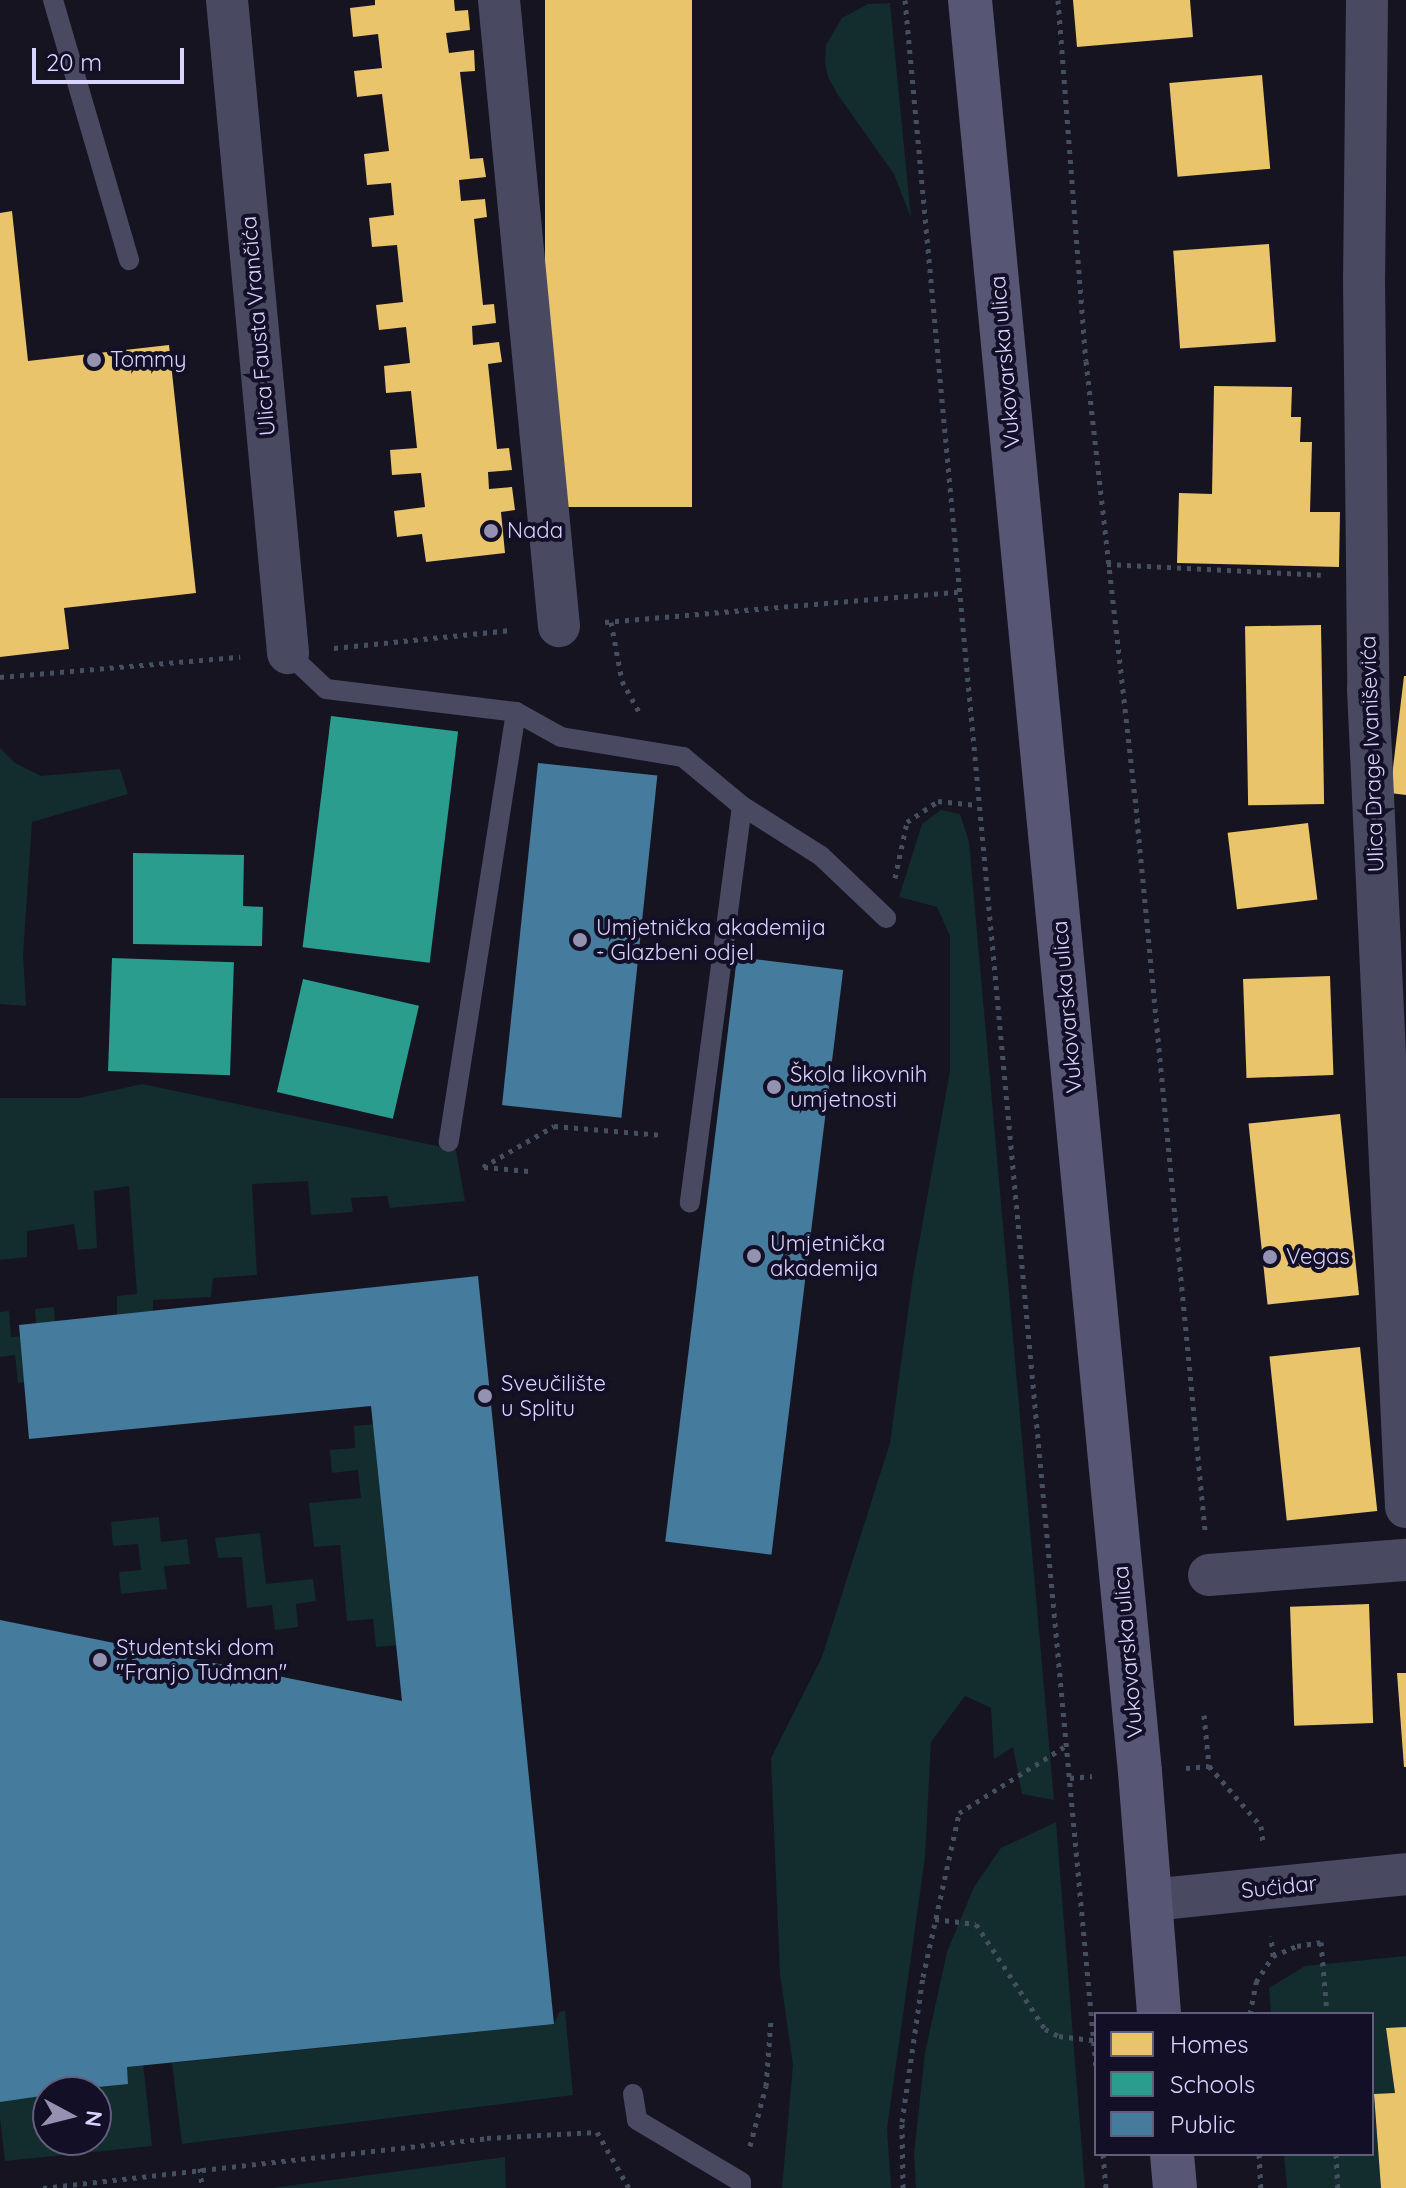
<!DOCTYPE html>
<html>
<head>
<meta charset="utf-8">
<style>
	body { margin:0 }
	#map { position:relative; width:1406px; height:2188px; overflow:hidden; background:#161421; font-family:Quicksand,sans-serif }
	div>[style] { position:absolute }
	.green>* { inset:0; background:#132c2d }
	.homes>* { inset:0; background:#e9c46a; transform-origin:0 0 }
	.schools>* { inset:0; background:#2a9d8f; transform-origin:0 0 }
	.public>* { inset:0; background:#457b9d; transform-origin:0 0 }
	.path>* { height:5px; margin-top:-2.5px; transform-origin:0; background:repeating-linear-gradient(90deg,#44505f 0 4px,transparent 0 10px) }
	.lane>* { height:20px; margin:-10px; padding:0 10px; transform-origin:10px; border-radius:10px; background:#4a4962 }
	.street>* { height:42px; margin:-21px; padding:0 21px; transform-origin:21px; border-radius:21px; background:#4a4962 }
	.secondary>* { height:44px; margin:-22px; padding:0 22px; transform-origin:22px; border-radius:22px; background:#575674 }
	.dots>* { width:22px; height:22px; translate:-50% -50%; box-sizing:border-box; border:4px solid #130f26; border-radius:50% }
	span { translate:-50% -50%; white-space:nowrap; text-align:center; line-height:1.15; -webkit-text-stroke:8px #130f26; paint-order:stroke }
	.street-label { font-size:22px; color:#d9d4ff }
	.poi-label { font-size:22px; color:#d9d4ff }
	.left { translate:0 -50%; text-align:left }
	.legend { position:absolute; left:1094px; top:2012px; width:280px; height:144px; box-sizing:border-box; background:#130f26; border:2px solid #625e7d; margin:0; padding:10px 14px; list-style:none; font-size:24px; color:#d9d4ff }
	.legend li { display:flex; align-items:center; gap:16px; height:40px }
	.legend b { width:40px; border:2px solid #625e7d }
	.north { position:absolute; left:32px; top:2076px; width:80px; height:80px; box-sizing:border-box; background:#130f26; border:2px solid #625e7d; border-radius:50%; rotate:97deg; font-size:22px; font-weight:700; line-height:32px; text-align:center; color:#d9d4ff }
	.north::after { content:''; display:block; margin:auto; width:28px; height:36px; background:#9591b1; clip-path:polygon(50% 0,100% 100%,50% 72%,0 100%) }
	.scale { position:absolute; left:32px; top:48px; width:152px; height:36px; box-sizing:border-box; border:4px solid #d9d4ff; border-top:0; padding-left:10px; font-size:24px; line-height:28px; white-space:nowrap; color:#d9d4ff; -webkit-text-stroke:6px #130f26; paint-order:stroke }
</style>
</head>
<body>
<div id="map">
	<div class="green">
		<i style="clip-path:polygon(890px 3px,911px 218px,894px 174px,838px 95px,828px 77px,825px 63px,826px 45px,842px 18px,868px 4px)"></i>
		<i style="clip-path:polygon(0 748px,15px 763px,41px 776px,120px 769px,128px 794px,32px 822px,23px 955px,26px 1006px,0 1004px)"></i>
		<i style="clip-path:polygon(941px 810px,960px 814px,969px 842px,1054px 1800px,1022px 1794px,1013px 1747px,994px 1759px,991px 1708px,965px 1696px,931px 1742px,925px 1857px,887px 2129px,891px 2188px,782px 2188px,793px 2065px,780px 1974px,771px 1758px,822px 1657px,890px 1443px,913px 1276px,950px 1071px,950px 936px,937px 907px,899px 897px,922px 824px)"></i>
		<i style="clip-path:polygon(142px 1084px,456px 1150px,465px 1201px,390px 1208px,387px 1196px,351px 1198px,353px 1212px,311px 1215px,308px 1181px,252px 1184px,257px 1275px,213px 1278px,211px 1297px,153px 1300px,153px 1317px,117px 1320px,117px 1296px,137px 1294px,129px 1186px,94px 1191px,97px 1248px,78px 1250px,74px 1224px,27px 1231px,27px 1257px,0 1260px,0 1098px,79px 1098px)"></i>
		<i style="clip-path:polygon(54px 1307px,57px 1348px,41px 1380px,18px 1383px,15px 1355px,0 1357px,0 1312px,9px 1311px,11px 1337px,37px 1335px,35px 1309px)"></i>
		<i style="clip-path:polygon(378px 1424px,400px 1645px,376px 1647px,373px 1619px,347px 1621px,340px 1545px,314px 1547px,309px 1503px,361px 1498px,358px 1470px,332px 1473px,330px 1450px,355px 1448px,354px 1426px)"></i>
		<i style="clip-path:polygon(159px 1517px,161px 1542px,187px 1539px,190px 1564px,164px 1566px,167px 1589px,121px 1594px,119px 1572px,141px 1570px,138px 1544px,113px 1546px,111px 1522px)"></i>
		<i style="clip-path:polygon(260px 1533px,266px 1584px,313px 1579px,316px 1601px,296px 1604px,298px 1627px,275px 1630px,272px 1605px,247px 1608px,242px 1557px,218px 1558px,215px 1538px)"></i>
		<i style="clip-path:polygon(1056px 1822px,1085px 2188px,916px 2188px,914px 2154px,925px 2053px,947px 1952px,974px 1887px,1001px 1848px)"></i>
		<i style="clip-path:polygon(1406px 1956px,1406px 2027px,1386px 2029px,1395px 2093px,1374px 2094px,1381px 2188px,1287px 2188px,1284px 2154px,1372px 2154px,1372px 2014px,1271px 2014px,1269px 1988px,1305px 1966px)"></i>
		<i style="clip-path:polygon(evenodd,136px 1998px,152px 2146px,5px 2161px,0 2118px,0 2018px,136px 1998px,48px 2092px,96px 2092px,96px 2140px,48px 2140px,48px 2092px)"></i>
		<i style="clip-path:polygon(565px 2011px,573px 2095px,182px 2144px,172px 2063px,554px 2024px,559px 2012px)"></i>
		<i style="clip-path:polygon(505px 2157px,506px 2188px,272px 2188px)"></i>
	</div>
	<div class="homes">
		<i style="clip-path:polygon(375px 0,454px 0,455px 11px,468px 10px,470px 30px,446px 33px,449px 53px,474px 50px,475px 71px,460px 72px,470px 159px,483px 158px,486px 177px,459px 180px,461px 201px,485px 199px,487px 217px,474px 219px,483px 305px,494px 304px,496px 323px,472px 326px,473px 345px,499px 342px,502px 362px,488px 364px,497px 449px,509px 448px,512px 470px,488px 472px,489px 489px,512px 487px,515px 510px,501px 512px,505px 553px,426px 562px,422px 534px,397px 537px,394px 511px,425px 507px,421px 473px,392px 475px,390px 450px,417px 448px,411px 391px,386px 393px,384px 366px,410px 363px,406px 327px,379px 330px,376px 305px,403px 302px,397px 245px,372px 247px,369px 218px,394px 215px,391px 183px,367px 185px,364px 154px,389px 151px,382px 94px,357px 97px,354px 71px,382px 68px,378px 34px,353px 37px,350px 8px,375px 5px)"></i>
		<i style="left:545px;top:0;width:147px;height:507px"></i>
		<i style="clip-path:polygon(1073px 0,1190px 0,1193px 37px,1077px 47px)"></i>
		<i style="left:1262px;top:75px;width:94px;height:93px;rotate:85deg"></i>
		<i style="clip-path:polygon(12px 211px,28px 361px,169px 345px,196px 593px,64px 608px,69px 649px,0 657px,0 213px)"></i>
		<i style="left:1269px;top:244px;width:98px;height:96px;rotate:86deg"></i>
		<i style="clip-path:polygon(1214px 386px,1292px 387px,1291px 417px,1301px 417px,1300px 442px,1312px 442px,1310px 512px,1340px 512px,1339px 567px,1177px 563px,1179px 493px,1212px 494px)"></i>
		<i style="left:1321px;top:625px;width:179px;height:76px;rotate:89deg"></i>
		<i style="clip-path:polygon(1404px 676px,1406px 676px,1406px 795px,1390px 793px)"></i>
		<i style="left:1308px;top:823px;width:77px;height:81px;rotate:83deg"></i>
		<i style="left:1330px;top:976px;width:99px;height:87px;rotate:88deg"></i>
		<i style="left:1340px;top:1114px;width:182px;height:92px;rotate:84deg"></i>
		<i style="left:1360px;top:1347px;width:165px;height:91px;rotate:84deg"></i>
		<i style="left:1369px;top:1604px;width:119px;height:79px;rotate:88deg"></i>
		<i style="clip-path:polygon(1397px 1673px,1406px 1673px,1406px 1767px,1404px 1767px)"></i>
		<i style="clip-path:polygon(1406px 2027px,1406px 2188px,1381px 2188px,1374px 2094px,1395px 2093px,1386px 2028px)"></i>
	</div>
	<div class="schools">
		<i style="left:331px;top:716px;width:128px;height:233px;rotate:7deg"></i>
		<i style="clip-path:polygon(133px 853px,244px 855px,243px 906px,263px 907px,262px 946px,133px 944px)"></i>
		<i style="left:112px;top:958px;width:122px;height:113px;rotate:2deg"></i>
		<i style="left:303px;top:979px;width:119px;height:116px;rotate:13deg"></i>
	</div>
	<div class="public">
		<i style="left:538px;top:763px;width:120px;height:344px;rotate:6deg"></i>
		<i style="left:737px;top:957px;width:107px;height:589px;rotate:7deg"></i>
		<i style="clip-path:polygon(478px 1276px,554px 2024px,127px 2067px,128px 2084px,48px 2092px,48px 2095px,0 2102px,0 1620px,402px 1701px,371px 1406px,29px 1439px,19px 1325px)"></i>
	</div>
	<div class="path">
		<i style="left:905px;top:0;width:2074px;rotate:84.72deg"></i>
		<i style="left:1058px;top:0;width:362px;rotate:85.6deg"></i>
		<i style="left:1086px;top:361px;width:461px;rotate:83.6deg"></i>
		<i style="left:1137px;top:819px;width:714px;rotate:84.54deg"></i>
		<i style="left:1107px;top:564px;width:214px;rotate:2.9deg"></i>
		<i style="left:605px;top:622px;width:354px;rotate:-4.9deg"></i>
		<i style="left:611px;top:622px;width:60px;rotate:79.4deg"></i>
		<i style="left:622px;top:681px;width:35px;rotate:61deg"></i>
		<i style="left:334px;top:648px;width:178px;rotate:-5.8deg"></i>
		<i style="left:0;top:677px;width:241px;rotate:-4.8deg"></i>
		<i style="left:895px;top:878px;width:57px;rotate:-77.9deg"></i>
		<i style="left:907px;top:822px;width:37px;rotate:-34deg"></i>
		<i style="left:938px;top:801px;width:39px;rotate:6deg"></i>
		<i style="left:483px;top:1167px;width:82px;rotate:-30deg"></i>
		<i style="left:554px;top:1126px;width:108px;rotate:4.8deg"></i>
		<i style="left:484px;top:1167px;width:45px;rotate:5.1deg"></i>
		<i style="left:1204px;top:1715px;width:51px;rotate:84.4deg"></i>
		<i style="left:1209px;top:1766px;width:79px;rotate:49.1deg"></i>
		<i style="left:1261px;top:1826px;width:17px;rotate:83deg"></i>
		<i style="left:1186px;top:1768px;width:23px;rotate:-5deg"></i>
		<i style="left:1070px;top:1778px;width:22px;rotate:-5deg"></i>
		<i style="left:935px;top:1919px;width:41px;rotate:7deg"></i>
		<i style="left:976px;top:1924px;width:126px;rotate:56.7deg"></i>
		<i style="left:1045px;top:2029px;width:16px;rotate:27deg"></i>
		<i style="left:1059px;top:2036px;width:35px;rotate:7deg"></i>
		<i style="left:1273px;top:1956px;width:26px;rotate:-23deg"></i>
		<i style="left:1297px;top:1946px;width:24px;rotate:-9deg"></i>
		<i style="left:1321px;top:1942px;width:72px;rotate:85.2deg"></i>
		<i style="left:1250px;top:2014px;width:33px;rotate:-79deg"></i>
		<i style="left:1256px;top:1982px;width:31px;rotate:-57deg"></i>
		<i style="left:1273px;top:1956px;width:20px;rotate:-96deg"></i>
		<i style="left:750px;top:2146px;width:62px;rotate:-75.1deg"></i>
		<i style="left:766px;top:2086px;width:67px;rotate:-85.7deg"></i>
		<i style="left:1103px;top:2154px;width:34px;rotate:85deg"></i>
		<i style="left:1259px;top:2154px;width:34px;rotate:87deg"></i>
		<i style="left:1336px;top:2154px;width:34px;rotate:87deg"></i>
		<i style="left:200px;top:2168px;width:20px;rotate:84deg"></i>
		<i style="left:43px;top:2188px;width:447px;rotate:-6.4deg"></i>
		<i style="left:487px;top:2138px;width:110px;rotate:-3.1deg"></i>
		<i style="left:597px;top:2132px;width:64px;rotate:60.3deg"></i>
		<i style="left:903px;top:2188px;width:66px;rotate:-90.9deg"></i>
		<i style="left:902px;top:2122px;width:147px;rotate:-81.8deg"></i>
		<i style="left:923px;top:1977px;width:168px;rotate:-77.6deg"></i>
		<i style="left:959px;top:1813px;width:128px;rotate:-32.2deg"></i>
	</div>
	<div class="lane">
		<i style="left:53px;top:0;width:271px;rotate:73.7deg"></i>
		<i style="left:288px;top:653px;width:52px;rotate:43.5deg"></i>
		<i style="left:326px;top:689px;width:191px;rotate:6.9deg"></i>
		<i style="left:516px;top:712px;width:435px;rotate:98.9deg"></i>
		<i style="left:516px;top:712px;width:51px;rotate:29.1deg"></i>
		<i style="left:561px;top:737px;width:124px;rotate:9.3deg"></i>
		<i style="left:683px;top:757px;width:77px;rotate:39.7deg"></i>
		<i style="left:742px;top:806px;width:400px;rotate:97.5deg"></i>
		<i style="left:742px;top:806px;width:93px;rotate:32.3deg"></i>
		<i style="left:821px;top:856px;width:90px;rotate:43.6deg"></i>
		<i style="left:633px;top:2094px;width:26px;rotate:81deg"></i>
		<i style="left:637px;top:2120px;width:121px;rotate:30.8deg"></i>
		<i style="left:741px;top:2182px;width:6px;rotate:90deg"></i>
	</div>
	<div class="street">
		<i style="left:227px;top:0;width:656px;rotate:84.66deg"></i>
		<i style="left:499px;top:0;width:629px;rotate:84.53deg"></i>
		<i style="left:1367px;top:0;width:277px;rotate:90.6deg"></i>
		<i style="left:1364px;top:277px;width:412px;rotate:89.4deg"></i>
		<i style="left:1368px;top:689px;width:819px;rotate:87.34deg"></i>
		<i style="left:1209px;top:1575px;width:198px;rotate:-4.4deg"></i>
		<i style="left:1151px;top:1900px;width:256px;rotate:-5.8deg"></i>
	</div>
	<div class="secondary">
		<i style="left:970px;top:0;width:1780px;rotate:84.52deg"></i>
		<i style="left:1140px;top:1772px;width:243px;rotate:85.5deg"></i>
		<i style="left:1172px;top:2154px;width:34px;rotate:85deg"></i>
	</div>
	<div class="dots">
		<i style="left:94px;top:360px;background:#9591b1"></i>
		<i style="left:491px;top:531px;background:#9591b1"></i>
		<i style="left:580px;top:940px;background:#9591b1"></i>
		<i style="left:774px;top:1087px;background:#9591b1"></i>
		<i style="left:754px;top:1256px;background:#9591b1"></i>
		<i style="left:1270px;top:1257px;background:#9591b1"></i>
		<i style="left:485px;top:1396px;background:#9591b1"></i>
		<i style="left:100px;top:1660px;background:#9591b1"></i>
	</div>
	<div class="street-label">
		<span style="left:258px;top:326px;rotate:-95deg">Ulica Fausta Vrančića</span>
		<span style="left:1005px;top:362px;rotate:-95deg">Vukovarska ulica</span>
		<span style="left:1372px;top:754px;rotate:-92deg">Ulica Drage Ivaniševića</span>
		<span style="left:1067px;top:1007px;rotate:-95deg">Vukovarska ulica</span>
		<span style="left:1128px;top:1652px;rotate:-95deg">Vukovarska ulica</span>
		<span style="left:1279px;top:1887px;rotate:-6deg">Sućidar</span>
	</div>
	<div class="poi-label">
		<span class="left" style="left:110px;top:360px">Tommy</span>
		<span class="left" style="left:507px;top:531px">Nada</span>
		<span class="left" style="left:596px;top:940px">Umjetnička akademija<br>- Glazbeni odjel</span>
		<span class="left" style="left:790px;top:1087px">Škola likovnih<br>umjetnosti</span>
		<span class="left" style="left:770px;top:1256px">Umjetnička<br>akademija</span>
		<span class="left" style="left:1286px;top:1257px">Vegas</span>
		<span class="left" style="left:501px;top:1396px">Sveučilište<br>u Splitu</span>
		<span class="left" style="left:116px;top:1660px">Studentski dom<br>"Franjo Tuđman"</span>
	</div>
	<ul class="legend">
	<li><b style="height:22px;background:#e9c46a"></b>Homes</li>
	<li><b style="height:22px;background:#2a9d8f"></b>Schools</li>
	<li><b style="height:22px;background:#457b9d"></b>Public</li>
	</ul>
	<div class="north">N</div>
	<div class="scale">20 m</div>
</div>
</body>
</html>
